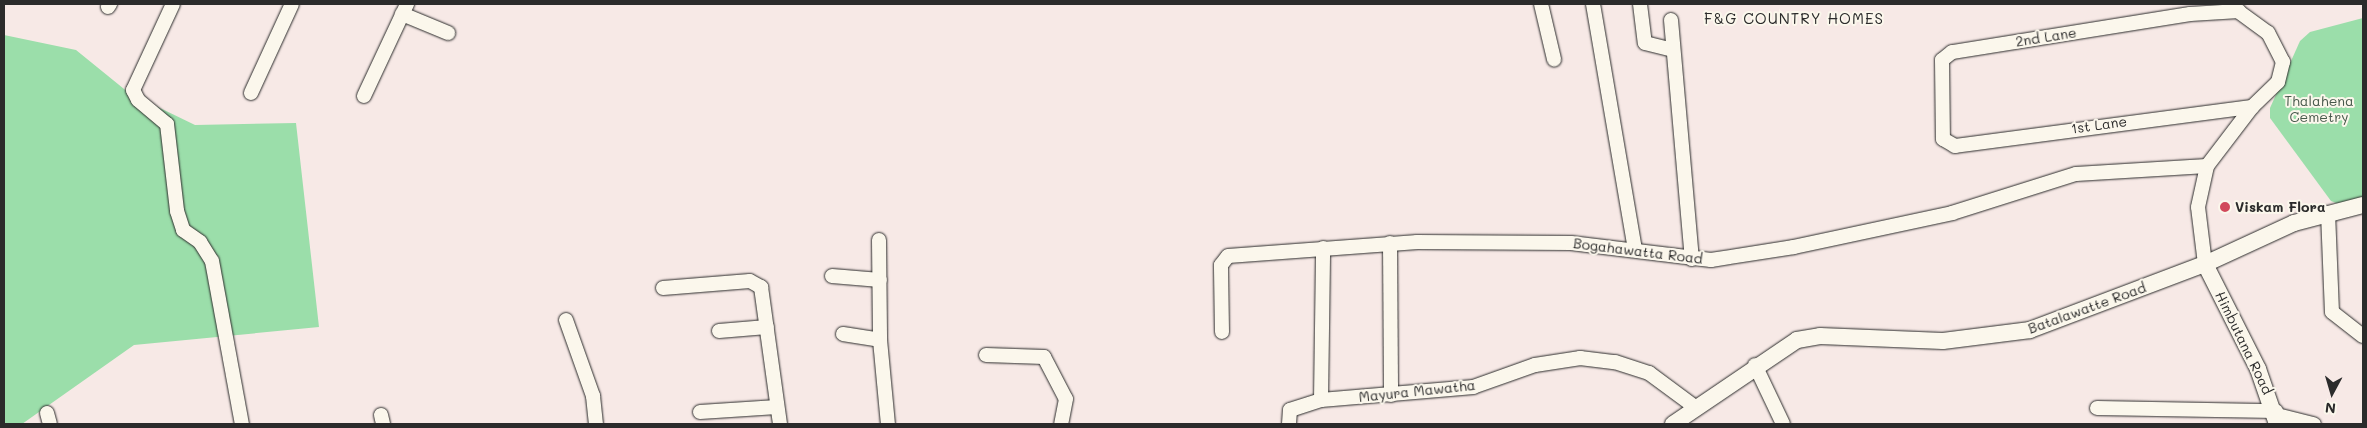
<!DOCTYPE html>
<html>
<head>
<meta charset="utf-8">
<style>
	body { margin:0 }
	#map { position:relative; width:2367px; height:428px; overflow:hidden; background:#f7e9e6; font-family:Mali,sans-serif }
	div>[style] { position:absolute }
	.green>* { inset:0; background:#9bdeaa }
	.roads { filter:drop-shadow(0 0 1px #2b2b2b) drop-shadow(0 0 1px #2b2b2b) }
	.minor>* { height:14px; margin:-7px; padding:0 7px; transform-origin:7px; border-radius:7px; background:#fbf7ec }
	.tertiary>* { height:16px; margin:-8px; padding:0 8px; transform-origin:8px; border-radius:8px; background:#fbf7ec }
	.dots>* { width:14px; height:14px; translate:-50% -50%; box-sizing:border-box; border:2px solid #fbf7ec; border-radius:50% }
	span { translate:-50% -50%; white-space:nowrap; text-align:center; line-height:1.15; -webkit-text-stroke:4px #fbf7ec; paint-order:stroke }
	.street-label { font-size:14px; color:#2b2b2b }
	.park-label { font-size:14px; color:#47584b }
	.poi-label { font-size:14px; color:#2b2b2b; font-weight:700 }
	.left { translate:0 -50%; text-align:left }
	.neighbourhood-label { font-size:15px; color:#2b2b2b; letter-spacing:1px }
	.frame { position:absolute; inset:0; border:5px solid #2b2b2b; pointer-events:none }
	.north { position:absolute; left:2307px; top:368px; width:50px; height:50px; -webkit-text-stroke:4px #fbf7ec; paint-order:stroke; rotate:186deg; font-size:14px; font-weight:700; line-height:20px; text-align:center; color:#2b2b2b }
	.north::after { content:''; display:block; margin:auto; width:18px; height:22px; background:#2b2b2b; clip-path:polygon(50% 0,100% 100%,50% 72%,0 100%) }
</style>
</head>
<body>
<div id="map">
	<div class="green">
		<i style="clip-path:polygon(2363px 18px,2363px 204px,2341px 205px,2331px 201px,2270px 118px,2270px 108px,2300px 41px,2310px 32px)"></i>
		<i style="clip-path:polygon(4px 35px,76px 50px,129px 93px,195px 125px,296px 123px,319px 327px,134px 345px,22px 424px,4px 424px)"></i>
	</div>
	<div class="roads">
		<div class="minor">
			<i style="left:173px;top:4px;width:95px;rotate:114.9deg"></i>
			<i style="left:133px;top:90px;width:11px;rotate:63deg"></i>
			<i style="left:138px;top:100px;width:38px;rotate:40deg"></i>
			<i style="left:167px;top:124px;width:88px;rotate:83.4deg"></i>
			<i style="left:177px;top:211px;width:20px;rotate:72deg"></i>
			<i style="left:183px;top:230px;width:21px;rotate:35deg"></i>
			<i style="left:200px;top:242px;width:22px;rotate:58deg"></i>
			<i style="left:212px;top:261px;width:166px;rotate:79.6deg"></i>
			<i style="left:1541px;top:4px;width:57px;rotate:76.7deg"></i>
			<i style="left:1593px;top:4px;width:249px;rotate:80.3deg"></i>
			<i style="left:1640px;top:4px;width:39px;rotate:83deg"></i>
			<i style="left:1645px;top:43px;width:29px;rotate:14deg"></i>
			<i style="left:108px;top:7px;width:4px;rotate:-56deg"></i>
			<i style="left:2239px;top:11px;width:49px;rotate:176.5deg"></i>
			<i style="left:2190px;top:14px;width:241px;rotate:170.9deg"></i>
			<i style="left:1952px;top:52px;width:13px;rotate:141deg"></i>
			<i style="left:1942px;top:60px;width:79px;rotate:89.3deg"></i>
			<i style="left:1943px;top:139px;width:14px;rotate:30deg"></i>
			<i style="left:1955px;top:146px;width:300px;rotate:-7.5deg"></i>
			<i style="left:402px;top:14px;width:50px;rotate:22.4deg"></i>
			<i style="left:1671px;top:20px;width:240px;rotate:85deg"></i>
			<i style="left:251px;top:93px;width:98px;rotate:-65.3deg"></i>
			<i style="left:364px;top:96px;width:102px;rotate:-64.9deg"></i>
			<i style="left:2328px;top:213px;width:99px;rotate:87.7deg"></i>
			<i style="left:2332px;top:312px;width:39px;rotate:38deg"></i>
			<i style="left:879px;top:240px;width:100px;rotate:89.4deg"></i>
			<i style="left:880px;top:340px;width:84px;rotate:84.6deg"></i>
			<i style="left:1390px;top:243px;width:152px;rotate:89.6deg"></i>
			<i style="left:2205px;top:264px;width:57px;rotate:-97deg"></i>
			<i style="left:2198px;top:207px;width:42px;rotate:-77.6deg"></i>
			<i style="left:2207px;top:166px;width:74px;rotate:-52.7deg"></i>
			<i style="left:2252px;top:107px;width:36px;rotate:-44deg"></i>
			<i style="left:2278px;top:82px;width:21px;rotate:-76deg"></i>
			<i style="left:2283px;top:62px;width:33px;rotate:-117deg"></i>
			<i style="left:2268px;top:33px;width:46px;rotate:-143.9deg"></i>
			<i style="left:832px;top:276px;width:48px;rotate:4.8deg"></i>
			<i style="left:663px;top:288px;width:87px;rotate:-4.6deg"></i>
			<i style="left:750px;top:281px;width:13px;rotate:29deg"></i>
			<i style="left:761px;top:287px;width:138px;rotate:82.1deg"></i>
			<i style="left:566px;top:320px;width:81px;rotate:70.4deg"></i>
			<i style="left:593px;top:396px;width:28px;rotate:84deg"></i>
			<i style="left:719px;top:331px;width:48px;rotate:-4.8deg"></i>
			<i style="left:1222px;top:332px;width:67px;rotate:-90.9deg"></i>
			<i style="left:1221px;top:265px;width:11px;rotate:-52deg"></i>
			<i style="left:1228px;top:256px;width:190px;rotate:-4.2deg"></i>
			<i style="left:1417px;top:242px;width:154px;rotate:0.4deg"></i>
			<i style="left:1571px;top:243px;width:141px;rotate:6.9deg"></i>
			<i style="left:1711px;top:260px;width:84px;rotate:-8.9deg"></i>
			<i style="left:1794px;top:247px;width:162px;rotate:-12.1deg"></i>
			<i style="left:1952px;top:213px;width:130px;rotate:-17.5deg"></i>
			<i style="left:2076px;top:174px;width:131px;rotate:-3.5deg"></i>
			<i style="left:843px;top:334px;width:37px;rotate:9deg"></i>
			<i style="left:986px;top:355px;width:58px;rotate:2deg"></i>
			<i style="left:1044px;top:357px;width:47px;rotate:62.4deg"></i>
			<i style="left:1066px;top:399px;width:25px;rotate:101deg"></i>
			<i style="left:1755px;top:365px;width:65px;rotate:64.6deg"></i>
			<i style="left:1321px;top:400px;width:152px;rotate:-89.2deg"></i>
			<i style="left:2097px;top:408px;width:179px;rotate:1deg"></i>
			<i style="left:700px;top:412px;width:77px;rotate:-3.7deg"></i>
			<i style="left:47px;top:413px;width:11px;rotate:75deg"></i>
			<i style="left:381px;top:415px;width:9px;rotate:77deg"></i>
			<i style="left:2277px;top:415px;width:38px;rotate:14deg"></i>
			<i style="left:1289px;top:424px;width:14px;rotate:-86deg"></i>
			<i style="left:1290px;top:410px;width:33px;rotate:-18deg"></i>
			<i style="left:1321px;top:400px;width:153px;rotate:-4.9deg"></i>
			<i style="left:1473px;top:387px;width:66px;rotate:-19.5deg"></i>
			<i style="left:1535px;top:365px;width:46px;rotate:-8.8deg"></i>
			<i style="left:1580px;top:358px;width:35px;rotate:7deg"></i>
			<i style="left:1615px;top:362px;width:36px;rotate:18deg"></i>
			<i style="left:1649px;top:373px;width:57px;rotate:36.5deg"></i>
		</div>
		<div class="tertiary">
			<i style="left:2205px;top:264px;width:118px;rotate:63.2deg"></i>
			<i style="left:2258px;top:369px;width:58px;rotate:70.9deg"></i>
			<i style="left:1673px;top:424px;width:150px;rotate:-34.1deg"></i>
			<i style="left:1797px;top:340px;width:23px;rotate:-10deg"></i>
			<i style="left:1820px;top:336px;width:123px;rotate:2.3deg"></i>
			<i style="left:1943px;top:341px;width:88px;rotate:-7.2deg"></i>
			<i style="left:2030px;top:330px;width:187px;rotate:-20.7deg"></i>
			<i style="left:2205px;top:264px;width:98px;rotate:-24.7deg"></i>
			<i style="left:2294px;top:223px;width:71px;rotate:-14.6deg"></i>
		</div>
	</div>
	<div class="dots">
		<i style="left:2225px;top:207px;background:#d1495b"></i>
	</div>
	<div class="street-label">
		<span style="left:2046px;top:37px;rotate:-9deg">2nd Lane</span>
		<span style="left:2099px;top:125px;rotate:-8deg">1st Lane</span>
		<span style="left:1638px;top:251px;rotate:7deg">Bogahawatta Road</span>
		<span style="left:2087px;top:308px;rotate:-20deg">Batalawatte Road</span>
		<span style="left:2244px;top:343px;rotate:64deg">Himbutana Road</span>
		<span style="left:1417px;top:391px;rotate:-6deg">Mayura Mawatha</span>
	</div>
	<div class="park-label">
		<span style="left:2319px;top:109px">Thalahena<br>Cemetry</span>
	</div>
	<div class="poi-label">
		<span class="left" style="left:2235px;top:207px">Viskam Flora</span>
	</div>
	<div class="neighbourhood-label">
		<span style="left:1794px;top:19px">F&amp;G COUNTRY HOMES</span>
	</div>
	<div class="frame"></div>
	<div class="north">N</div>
</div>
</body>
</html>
